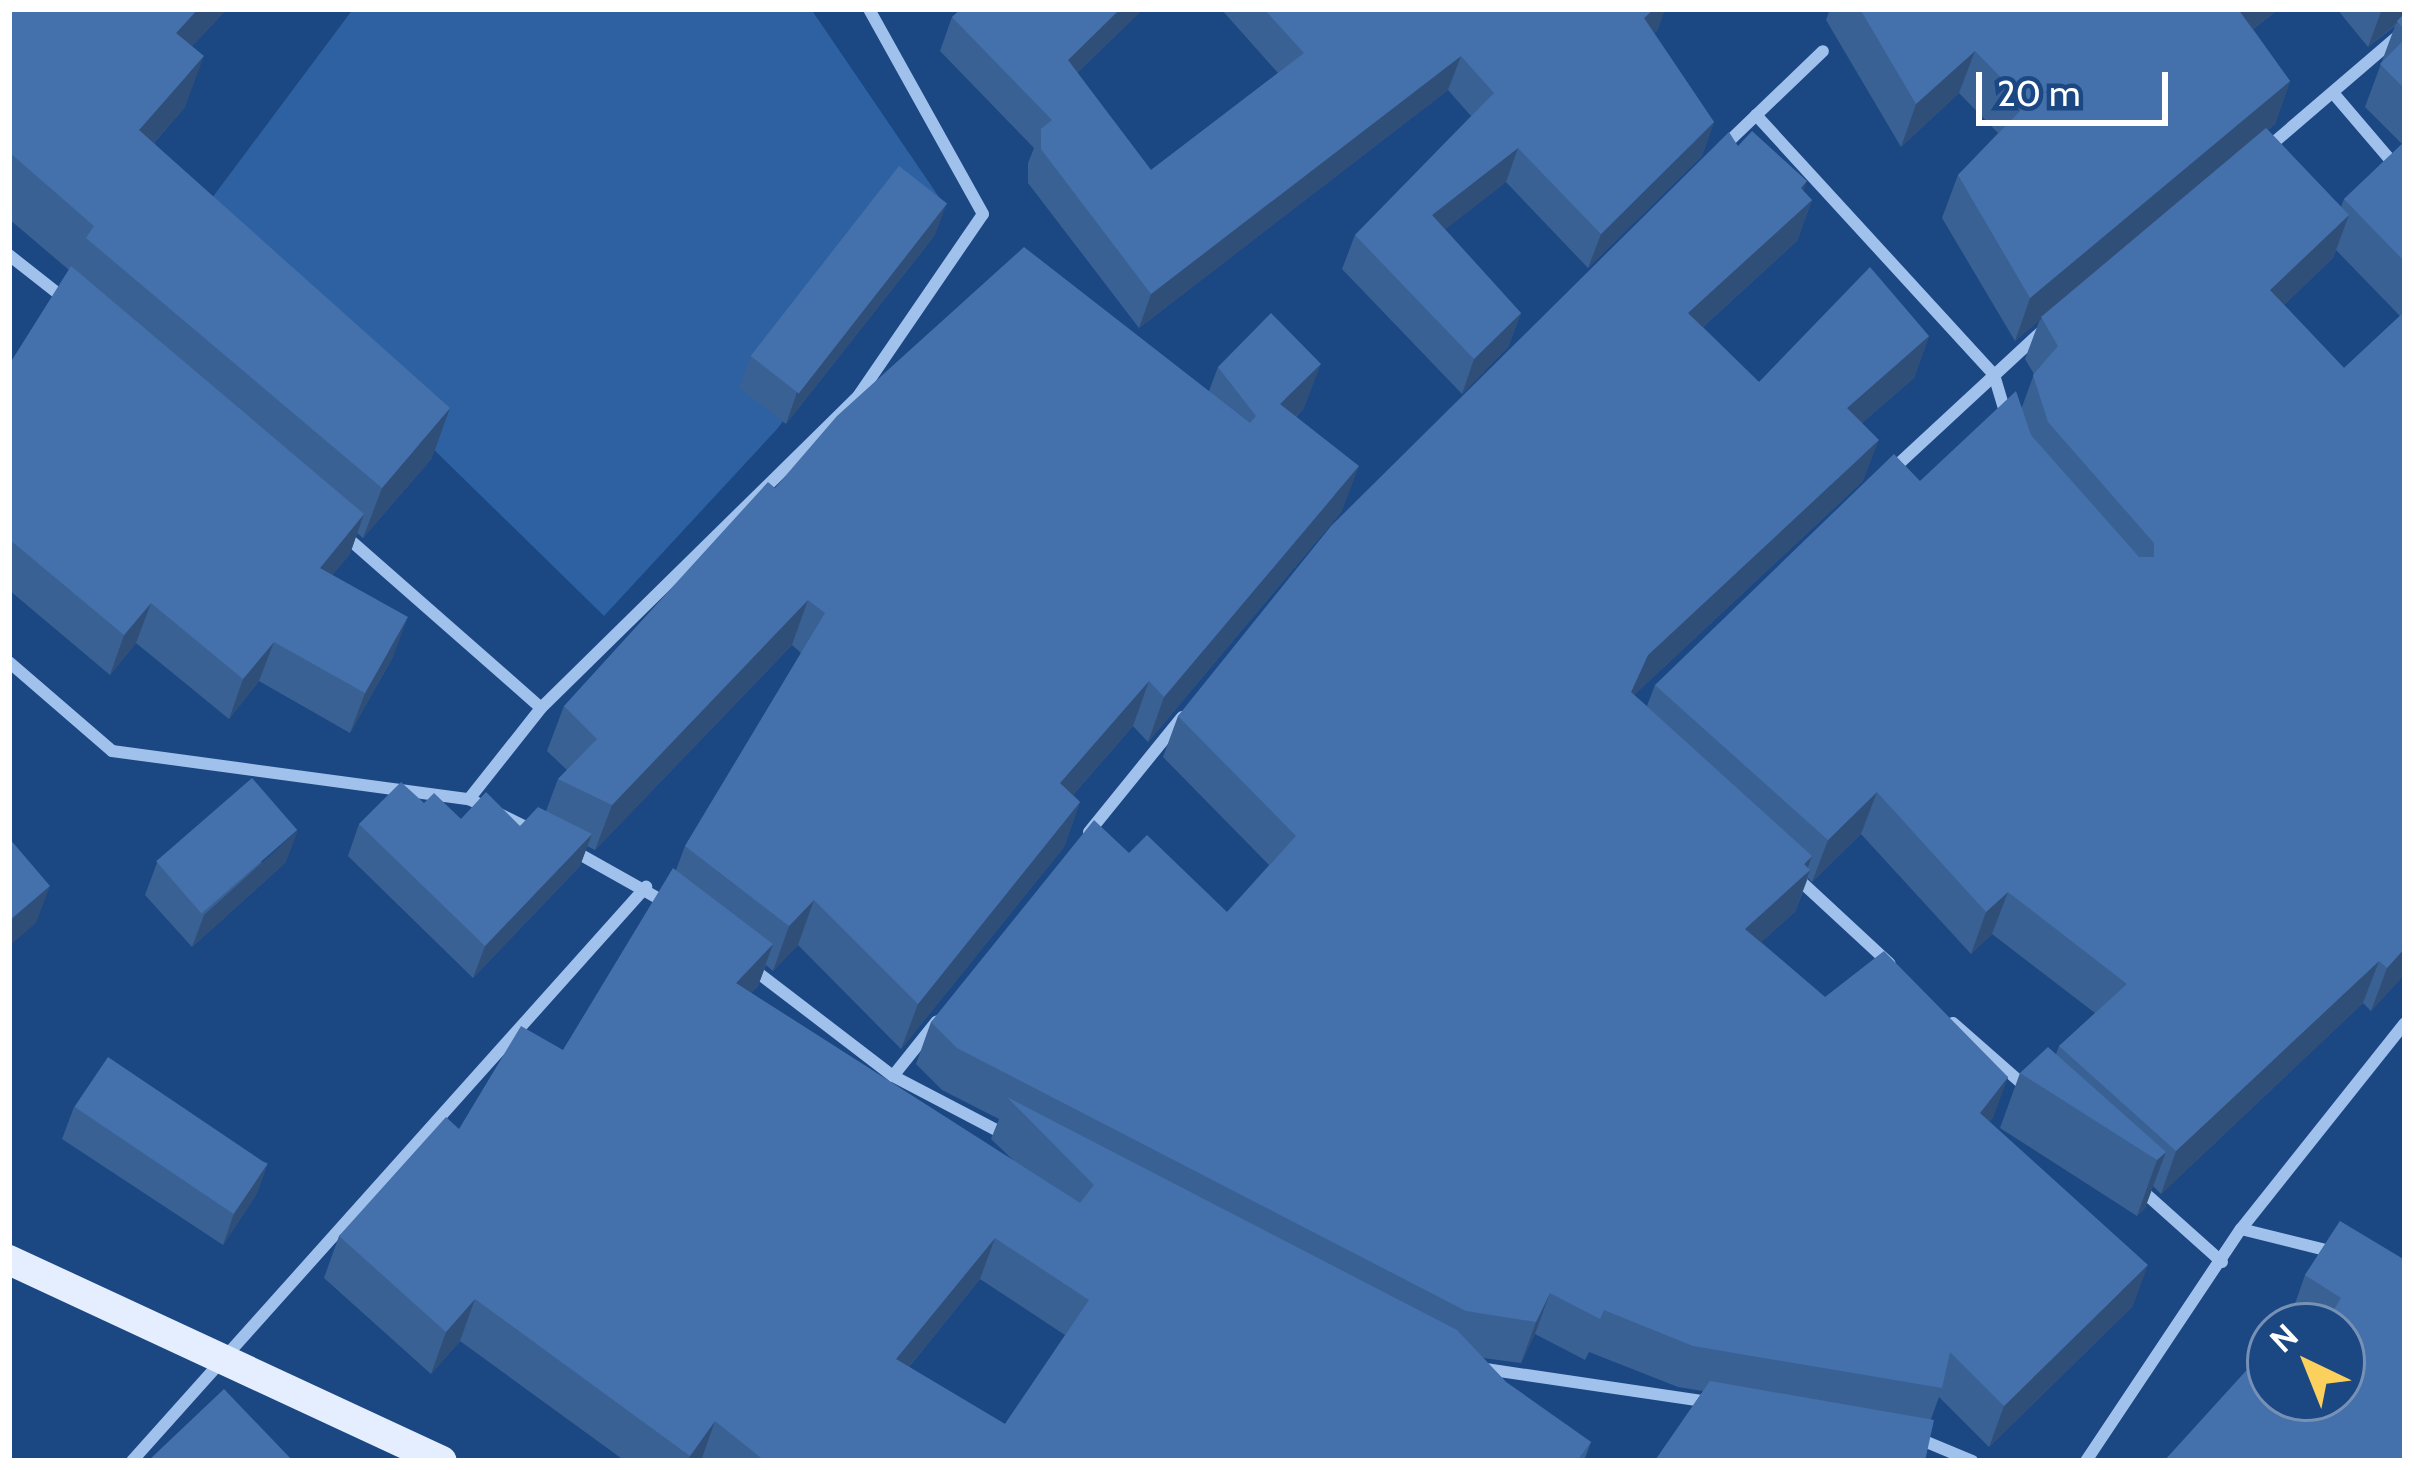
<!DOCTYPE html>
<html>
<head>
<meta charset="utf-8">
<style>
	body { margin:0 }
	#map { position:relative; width:2414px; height:1470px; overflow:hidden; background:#1b4783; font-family:Cabin,sans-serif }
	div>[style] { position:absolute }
	.green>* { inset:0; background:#2e61a2 }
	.minor>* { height:12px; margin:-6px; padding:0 6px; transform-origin:6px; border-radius:6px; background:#a0c1eb }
	.primary>* { height:30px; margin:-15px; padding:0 15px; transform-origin:15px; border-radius:15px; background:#e4eeff }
	.wall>* { inset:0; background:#3a6194 }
	.shaded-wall>* { inset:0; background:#304f78 }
	.building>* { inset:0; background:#4471ac; transform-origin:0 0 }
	span { translate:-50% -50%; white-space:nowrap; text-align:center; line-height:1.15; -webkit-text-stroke:12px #1b4783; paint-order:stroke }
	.frame { position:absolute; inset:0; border:12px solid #fff; pointer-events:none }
	.north { position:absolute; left:2246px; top:1302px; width:120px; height:120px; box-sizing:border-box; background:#1b4783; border:3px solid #7691b5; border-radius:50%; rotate:317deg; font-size:33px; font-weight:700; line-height:48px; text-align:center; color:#fff }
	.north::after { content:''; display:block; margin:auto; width:42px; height:54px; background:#fcd05d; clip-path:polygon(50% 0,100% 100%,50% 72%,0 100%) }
	.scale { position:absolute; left:1976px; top:72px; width:192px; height:54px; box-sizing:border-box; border:6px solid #fff; border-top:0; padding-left:15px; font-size:36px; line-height:42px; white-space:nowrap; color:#fff; -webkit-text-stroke:9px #1b4783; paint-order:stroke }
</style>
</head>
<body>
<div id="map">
	<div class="green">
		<i style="clip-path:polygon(353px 9px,811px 9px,941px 200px,778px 428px,604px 616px,197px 218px)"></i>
	</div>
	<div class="minor">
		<i style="left:2334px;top:94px;width:109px;rotate:49.5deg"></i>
		<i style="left:1756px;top:115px;width:352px;rotate:47.5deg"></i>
		<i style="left:1994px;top:375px;width:42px;rotate:73.3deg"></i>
		<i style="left:1724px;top:146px;width:137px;rotate:-43.8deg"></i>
		<i style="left:2265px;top:150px;width:184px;rotate:-40.6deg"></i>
		<i style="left:9px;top:255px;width:71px;rotate:38.2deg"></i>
		<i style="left:1892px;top:470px;width:207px;rotate:-42.8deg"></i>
		<i style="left:342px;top:533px;width:265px;rotate:41.3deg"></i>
		<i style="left:9px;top:662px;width:136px;rotate:40.8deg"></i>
		<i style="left:112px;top:751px;width:360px;rotate:7.7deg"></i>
		<i style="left:469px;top:799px;width:72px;rotate:26.2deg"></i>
		<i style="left:469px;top:799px;width:116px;rotate:-51.6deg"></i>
		<i style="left:541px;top:708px;width:446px;rotate:-44.5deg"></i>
		<i style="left:859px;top:395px;width:219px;rotate:-55.6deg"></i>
		<i style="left:983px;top:214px;width:235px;rotate:-119.1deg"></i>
		<i style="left:1089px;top:832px;width:148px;rotate:-51deg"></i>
		<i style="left:574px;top:851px;width:104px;rotate:29.3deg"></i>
		<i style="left:1795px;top:876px;width:129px;rotate:42.8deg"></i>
		<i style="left:753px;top:969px;width:176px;rotate:37.4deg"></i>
		<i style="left:893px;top:1076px;width:127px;rotate:27.6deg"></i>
		<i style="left:1953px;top:1023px;width:100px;rotate:41.3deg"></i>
		<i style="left:893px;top:1076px;width:70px;rotate:-51.3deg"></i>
		<i style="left:2137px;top:1186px;width:114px;rotate:41.8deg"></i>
		<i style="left:2241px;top:1229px;width:96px;rotate:13.9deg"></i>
		<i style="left:1479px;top:1368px;width:232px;rotate:8.4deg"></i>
		<i style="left:1917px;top:1438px;width:60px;rotate:22.7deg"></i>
		<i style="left:132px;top:1461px;width:771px;rotate:-48.16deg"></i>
		<i style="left:2086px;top:1461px;width:279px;rotate:-56.3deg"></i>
		<i style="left:2241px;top:1229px;width:263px;rotate:-51.5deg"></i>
	</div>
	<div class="primary">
		<i style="left:9px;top:1260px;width:477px;rotate:24.9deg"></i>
	</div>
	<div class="wall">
		<i style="clip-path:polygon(9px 9px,227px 9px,192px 46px,185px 107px,154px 143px,432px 458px,363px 538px,357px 533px,350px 554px,332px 575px,393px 657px,350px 733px,259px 681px,229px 719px,136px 643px,110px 675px,9px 590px,9px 365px,69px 270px,9px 219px)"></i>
		<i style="clip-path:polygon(961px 9px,1143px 9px,1077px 73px,1151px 170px,1278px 73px,1221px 9px,1665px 9px,1657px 31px,1654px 33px,1714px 122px,1702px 156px,1588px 268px,1506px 182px,1445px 229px,1521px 313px,1508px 347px,1462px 394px,1342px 269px,1355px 235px,1471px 116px,1448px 90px,1139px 328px,1028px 183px,1028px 163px,1034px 148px,940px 51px,952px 17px)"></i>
		<i style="clip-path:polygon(evenodd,1830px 9px,2279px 9px,2253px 29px,2290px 81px,2275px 124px,2268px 130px,2341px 207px,2344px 199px,2402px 144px,2365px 107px,2395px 26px,2368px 47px,2337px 9px,2405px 9px,2405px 974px,2371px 1011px,2363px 1003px,2161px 1194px,2153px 1186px,2145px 1208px,2137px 1216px,2000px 1128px,2020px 1073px,2056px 1054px,2059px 1046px,2095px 1013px,1992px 934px,1971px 954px,1861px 834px,1812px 882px,1808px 878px,1795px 912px,1761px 942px,1825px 997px,2008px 1077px,1990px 1122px,2133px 1306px,1989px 1447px,1939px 1397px,1931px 1419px,1925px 1461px,1655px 1461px,1703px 1391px,1678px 1387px,1589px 1352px,1585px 1360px,1535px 1334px,1521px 1363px,1483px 1358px,1506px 1382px,1591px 1442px,1584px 1461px,625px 1461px,460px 1341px,431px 1374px,324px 1278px,339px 1236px,459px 1129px,563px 1050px,676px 870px,685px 846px,801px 653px,792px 645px,595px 850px,587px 846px,580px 866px,473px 978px,348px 856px,359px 824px,424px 803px,461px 819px,520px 826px,546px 811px,558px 779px,567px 770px,547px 751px,564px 706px,1209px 391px,1218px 367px,1304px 408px,1296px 417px,1342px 511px,1148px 742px,1133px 726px,1073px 795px,1080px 802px,1064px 847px,901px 1049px,798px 945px,773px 971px,766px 965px,758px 986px,751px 993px,1014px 1161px,991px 1139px,999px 1119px,942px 1090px,916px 1064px,931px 1022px,1129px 853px,1227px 912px,1269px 865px,1163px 757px,1178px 716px,1738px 146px,1803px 191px,1812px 200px,1797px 241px,1703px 327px,1759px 382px,1929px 336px,1914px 378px,1862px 423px,1863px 481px,1634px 695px,1647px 706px,1655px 685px,1920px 481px,2022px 407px,2034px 374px,2025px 359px,2040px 319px,2015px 341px,1942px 218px,1958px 175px,1998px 133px,1959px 93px,1901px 147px,1826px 20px,1830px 9px,2336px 250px,2400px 316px,2344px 368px,2284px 305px,2333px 258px,2336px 250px,1830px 9px,980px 1279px,1065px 1335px,1005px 1424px,909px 1367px,980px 1279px)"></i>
		<i style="clip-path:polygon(935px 235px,786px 424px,739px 388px,751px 356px)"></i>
		<i style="clip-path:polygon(286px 862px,192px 947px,145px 895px,157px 863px)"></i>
		<i style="clip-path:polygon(74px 1107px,268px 1163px,256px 1195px,223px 1245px,62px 1139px)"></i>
		<i style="clip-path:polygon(2340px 1221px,2405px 1461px,2270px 1398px,2342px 1398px,2342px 1326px,2309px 1326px,2291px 1315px,2305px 1275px)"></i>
	</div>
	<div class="shaded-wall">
		<i style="clip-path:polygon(198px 9px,227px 9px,158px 83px,176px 33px)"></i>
		<i style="clip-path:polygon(1120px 9px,1143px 9px,1055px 94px,1068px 60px)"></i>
		<i style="clip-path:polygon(1654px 9px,1665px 9px,1657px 31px,1631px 52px,1644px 18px)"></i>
		<i style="clip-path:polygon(2238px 9px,2279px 9px,2223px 51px)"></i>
		<i style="clip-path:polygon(2382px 9px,2405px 9px,2405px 12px,2395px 25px,2368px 47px)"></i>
		<i style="clip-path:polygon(1975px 51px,1959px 93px,1901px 147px,1916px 104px)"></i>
		<i style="clip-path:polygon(204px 56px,185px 107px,121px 180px,139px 130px)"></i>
		<i style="clip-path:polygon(1461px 56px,1448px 90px,1139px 328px,1151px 294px)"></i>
		<i style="clip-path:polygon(2290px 81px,2275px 124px,2015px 341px,2030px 298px)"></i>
		<i style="clip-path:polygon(1714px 122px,1702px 156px,1588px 268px,1601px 234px)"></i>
		<i style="clip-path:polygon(1518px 148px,1506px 182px,1420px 249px,1432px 215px)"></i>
		<i style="clip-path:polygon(1807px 181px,1794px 216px,1812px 200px,1797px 241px,1673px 354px,1688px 313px)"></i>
		<i style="clip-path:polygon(947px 203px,935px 235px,786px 424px,797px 392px)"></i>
		<i style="clip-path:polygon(2349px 215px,2333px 258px,2255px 333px,2270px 290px)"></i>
		<i style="clip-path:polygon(1521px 313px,1508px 347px,1462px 394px,1474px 359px)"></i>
		<i style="clip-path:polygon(1929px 336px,1914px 378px,1832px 449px,1847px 408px)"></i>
		<i style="clip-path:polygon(1321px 364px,1304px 408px,1263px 449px,1280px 404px)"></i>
		<i style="clip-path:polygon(450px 408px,432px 458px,363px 538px,382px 488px)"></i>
		<i style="clip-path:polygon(1879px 440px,1863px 481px,1633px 696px,1631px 692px,1648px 655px)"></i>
		<i style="clip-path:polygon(1359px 466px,1342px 511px,1148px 742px,1164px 697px)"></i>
		<i style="clip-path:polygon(364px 514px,350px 554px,305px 608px,320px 568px)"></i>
		<i style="clip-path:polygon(808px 600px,792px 645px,595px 850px,612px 805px)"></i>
		<i style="clip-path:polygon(151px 603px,136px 643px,110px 675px,124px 635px)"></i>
		<i style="clip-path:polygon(408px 617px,393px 657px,350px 733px,365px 693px)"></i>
		<i style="clip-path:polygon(274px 642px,259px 681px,229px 719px,243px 679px)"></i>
		<i style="clip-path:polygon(1149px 681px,1133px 726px,1044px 828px,1060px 783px)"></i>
		<i style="clip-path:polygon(1877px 792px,1861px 834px,1812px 882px,1828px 840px)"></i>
		<i style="clip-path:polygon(1080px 802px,1064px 847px,901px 1049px,918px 1004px)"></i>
		<i style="clip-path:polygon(298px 830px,286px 862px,192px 947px,204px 915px)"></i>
		<i style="clip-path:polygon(592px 834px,580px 866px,473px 978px,485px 946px)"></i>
		<i style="clip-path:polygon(1812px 856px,1805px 875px,1810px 870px,1795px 912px,1730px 970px,1745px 929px)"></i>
		<i style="clip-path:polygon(50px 886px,36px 923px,9px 946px,9px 921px)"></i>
		<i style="clip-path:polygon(2008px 892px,1992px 934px,1971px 954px,1986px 912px)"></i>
		<i style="clip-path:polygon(814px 900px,798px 945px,773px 971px,789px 926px)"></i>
		<i style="clip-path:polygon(773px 944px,758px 986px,720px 1025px,736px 983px)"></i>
		<i style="clip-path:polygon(2405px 948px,2405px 974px,2371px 1011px,2387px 968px)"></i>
		<i style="clip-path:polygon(2379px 961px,2363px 1003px,2161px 1194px,2176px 1151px)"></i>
		<i style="clip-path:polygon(2008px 1077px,1993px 1118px,1965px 1154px,1980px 1113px)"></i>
		<i style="clip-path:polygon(2166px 1152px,2145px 1208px,2137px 1216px,2157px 1160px)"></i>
		<i style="clip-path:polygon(268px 1163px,256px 1195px,223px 1245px,234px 1213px)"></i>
		<i style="clip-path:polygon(995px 1238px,980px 1279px,881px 1401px,896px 1359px)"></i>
		<i style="clip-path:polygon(2148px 1265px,2133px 1306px,1989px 1447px,2004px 1406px)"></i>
		<i style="clip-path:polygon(1550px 1293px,1535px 1334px,1521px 1363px,1536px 1322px)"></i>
		<i style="clip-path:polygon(475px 1299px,460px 1341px,431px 1374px,446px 1332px)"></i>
		<i style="clip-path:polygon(715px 1421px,701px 1461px,688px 1461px,690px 1456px)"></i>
	</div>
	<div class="building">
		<i style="clip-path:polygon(9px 9px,198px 9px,176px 33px,204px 56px,139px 130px,450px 408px,382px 488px,86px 238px,94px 226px,9px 152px)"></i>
		<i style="clip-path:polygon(961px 9px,1120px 9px,1068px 60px,1151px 170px,1304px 53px,1264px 9px,1654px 9px,1644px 18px,1714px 122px,1601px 234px,1518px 148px,1432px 215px,1521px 313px,1474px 359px,1355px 235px,1494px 93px,1461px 56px,1151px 294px,1041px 149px,1041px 129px,1052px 120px,952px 17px)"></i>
		<i style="clip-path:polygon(1860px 9px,2238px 9px,2290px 81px,2030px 298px,1958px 175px,2027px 104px,1975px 51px,1916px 104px)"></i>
		<i style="clip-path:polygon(2405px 13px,2405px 31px,2397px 21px)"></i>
		<i style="clip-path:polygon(2405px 39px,2405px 89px,2380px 64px)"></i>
		<i style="clip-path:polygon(2266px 128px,2349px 215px,2270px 290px,2344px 368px,2405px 311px,2405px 948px,2387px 968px,2379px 961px,2176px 1151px,2059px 1046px,2127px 984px,2008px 892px,1986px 912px,1877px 792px,1828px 840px,1655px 685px,1894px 454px,1920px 481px,2016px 391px,2031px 435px,2139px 557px,2154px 557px,2154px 543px,2048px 422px,2033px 375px,2058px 346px,2041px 317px)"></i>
		<i style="clip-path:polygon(1752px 131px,1807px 181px,1801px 188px,1812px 200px,1688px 313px,1759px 382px,1870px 267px,1929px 336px,1847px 408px,1879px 440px,1648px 655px,1631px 692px,1812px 856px,1804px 864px,1810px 870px,1745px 929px,1825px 997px,1884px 951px,2008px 1077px,1980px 1113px,2148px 1265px,2004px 1406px,1950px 1352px,1942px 1388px,1693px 1346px,1604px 1310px,1600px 1319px,1550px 1293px,1536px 1322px,1466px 1311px,957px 1048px,931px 1022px,1094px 820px,1129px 853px,1147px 835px,1227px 912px,1296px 836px,1178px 716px,1331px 526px,1729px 132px,1738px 146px)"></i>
		<i style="clip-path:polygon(2405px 141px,2405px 262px,2344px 199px)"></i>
		<i style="left:899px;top:166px;width:61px;height:241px;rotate:38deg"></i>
		<i style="clip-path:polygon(1024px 247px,1250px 423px,1256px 416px,1218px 367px,1271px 313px,1321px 364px,1280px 404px,1359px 466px,1164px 697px,1149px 681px,1060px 783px,1080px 802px,918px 1004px,814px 900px,789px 926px,685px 846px,825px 613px,808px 600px,612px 805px,558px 779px,597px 739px,564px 706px,768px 482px,775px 488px,837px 416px)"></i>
		<i style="clip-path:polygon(71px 266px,364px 514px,320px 568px,408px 617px,365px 693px,274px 642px,243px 679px,151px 603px,124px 635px,9px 539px,9px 365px)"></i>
		<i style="left:252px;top:778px;width:69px;height:127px;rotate:49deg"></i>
		<i style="clip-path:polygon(401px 782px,424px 803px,434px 793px,461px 819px,486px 792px,520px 826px,538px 807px,592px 834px,485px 946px,359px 824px)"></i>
		<i style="clip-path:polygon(9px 838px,50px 886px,9px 921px)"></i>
		<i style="clip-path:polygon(evenodd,673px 868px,773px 944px,736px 983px,1080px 1203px,1094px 1185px,1007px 1097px,1457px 1330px,1506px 1382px,1591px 1442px,1577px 1461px,765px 1461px,715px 1421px,690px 1456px,475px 1299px,446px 1332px,339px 1236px,446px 1117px,459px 1129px,521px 1026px,563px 1050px,673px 868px,995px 1238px,1089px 1300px,1005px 1424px,896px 1359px,995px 1238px)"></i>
		<i style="clip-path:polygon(2048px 1047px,2166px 1152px,2157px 1160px,2020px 1073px)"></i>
		<i style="left:108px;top:1057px;width:192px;height:60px;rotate:34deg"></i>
		<i style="clip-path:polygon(2340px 1221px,2405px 1260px,2405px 1461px,2164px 1461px,2254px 1362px,2270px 1377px,2270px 1398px,2342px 1398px,2342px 1326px,2324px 1326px,2341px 1298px,2305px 1275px)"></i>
		<i style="clip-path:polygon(1710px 1381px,1934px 1420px,1925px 1461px,1658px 1461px,1656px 1459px)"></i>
		<i style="clip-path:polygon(224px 1389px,293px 1461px,148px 1461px)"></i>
	</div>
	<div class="frame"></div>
	<div class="north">N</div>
	<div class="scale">20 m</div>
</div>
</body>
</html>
